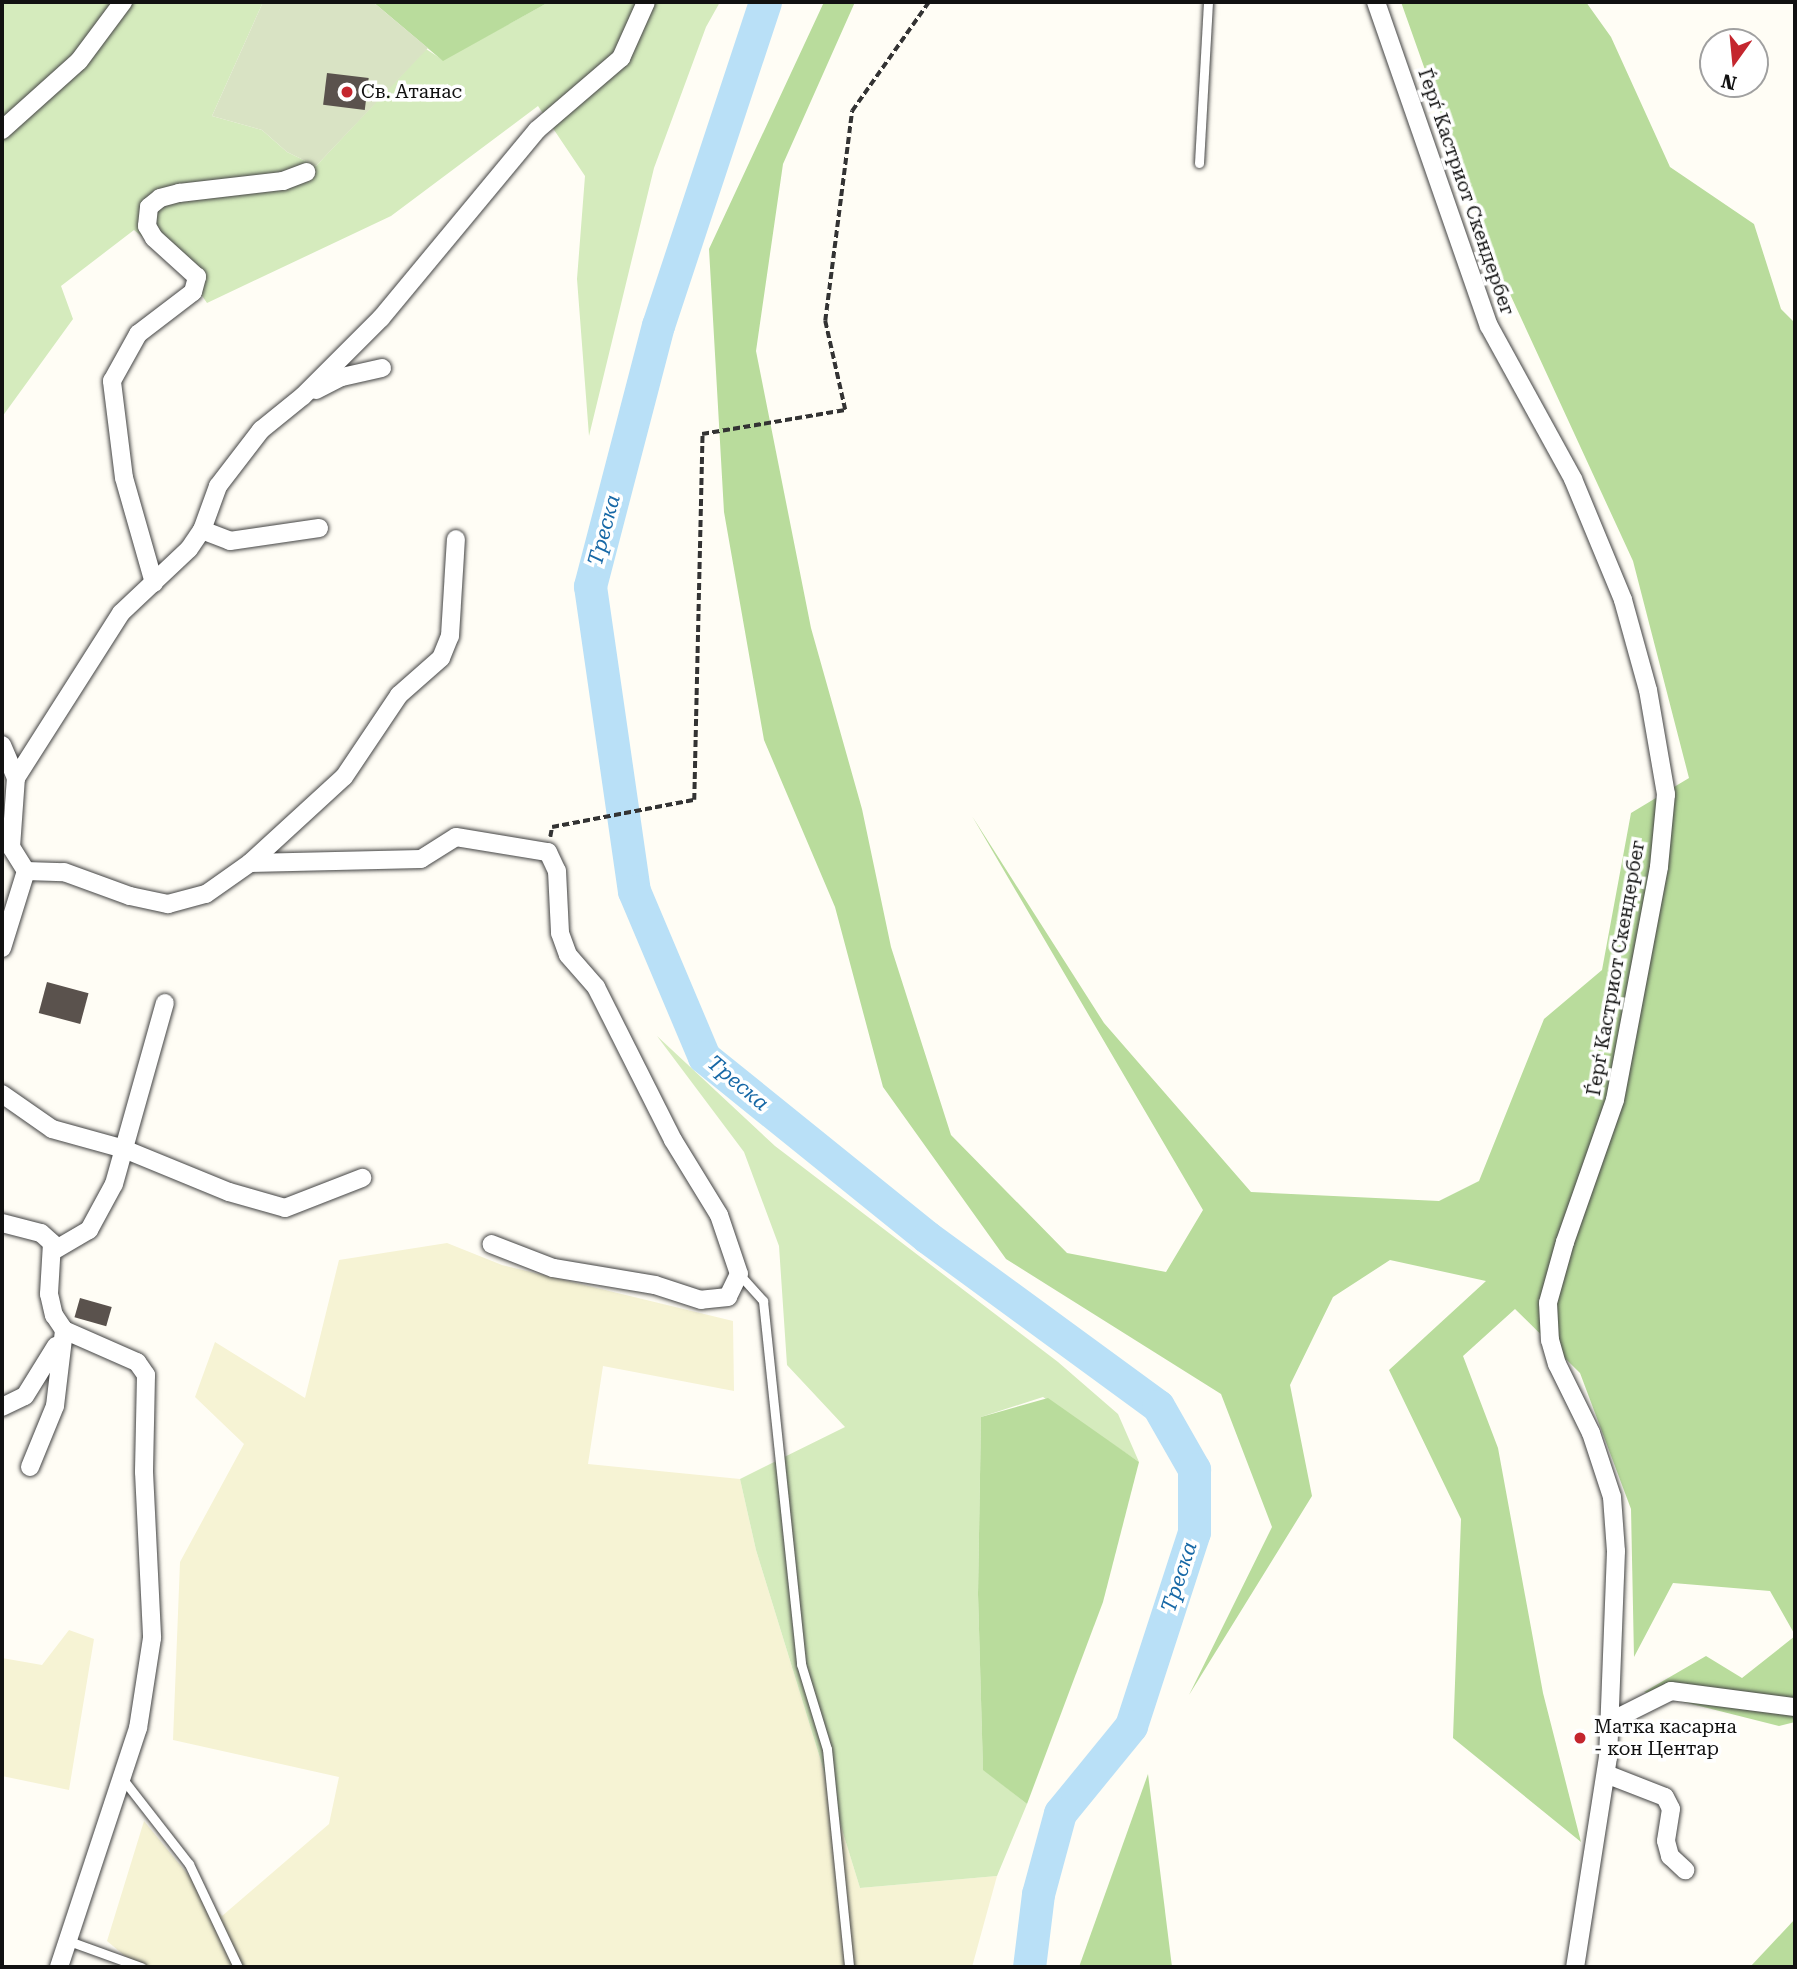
<!DOCTYPE html>
<html>
<head>
<meta charset="utf-8">
<style>
	body { margin:0 }
	#map { position:relative; width:1797px; height:1969px; overflow:hidden; background:#fffdf5; font-family:"Roboto Serif",serif }
	div>[style] { position:absolute }
	.farmland>* { inset:0; background:#f6f3d4 }
	.green>* { inset:0; background:#d5ebbd }
	.forest>* { inset:0; background:#b9dc9c }
	.cemetery>* { inset:0; background:#d9e3c4 }
	.river>* { height:33px; margin:-16.5px; padding:0 16.5px; transform-origin:16.5px; border-radius:16.5px; background:#b9e0f7 }
	.building>* { inset:0; background:#5a524d; transform-origin:0 0 }
	.path>* { height:3.5px; margin-top:-1.75px; transform-origin:0; background:repeating-linear-gradient(90deg,#333 0 7px,transparent 0 10.5px) }
	.roads { filter:drop-shadow(0 0 2px #444) drop-shadow(0 0 2px #444) }
	.service>* { height:9px; margin:-4.5px; padding:0 4.5px; transform-origin:4.5px; border-radius:4.5px; background:#fff }
	.minor>* { height:18px; margin:-9px; padding:0 9px; transform-origin:9px; border-radius:9px; background:#fff }
	.dots>* { width:19px; height:19px; translate:-50% -50%; box-sizing:border-box; border:4px solid #fff; border-radius:50% }
	span { translate:-50% -50%; white-space:nowrap; text-align:center; line-height:1.15; -webkit-text-stroke:7px #fff; paint-order:stroke }
	.poi-label { font-size:19px; color:#111 }
	.left { translate:0 -50%; text-align:left }
	.street-label { font-size:19px; color:#111 }
	.water-label { font-size:21px; color:#1768a6; font-style:italic }
	.frame { position:absolute; inset:0; border:4px solid #111; pointer-events:none }
	.north { position:absolute; left:1699px; top:28px; width:70px; height:70px; box-sizing:border-box; background:#fff; border:2px solid #a0a0a0; border-radius:50%; rotate:195deg; font-size:19px; font-weight:700; line-height:28px; text-align:center; color:#111 }
	.north::after { content:''; display:block; margin:auto; width:24px; height:32px; background:#c4262e; clip-path:polygon(50% 0,100% 100%,50% 72%,0 100%) }
</style>
</head>
<body>
<div id="map">
	<div class="farmland">
		<i style="clip-path:polygon(447px 1243px,502px 1265px,733px 1321px,734px 1391px,603px 1366px,588px 1464px,740px 1479px,756px 1550px,860px 1888px,997px 1876px,972px 1967px,138px 1967px,107px 1941px,144px 1821px,222px 1916px,329px 1824px,339px 1777px,173px 1740px,180px 1562px,244px 1444px,195px 1397px,215px 1342px,305px 1398px,339px 1260px)"></i>
		<i style="clip-path:polygon(69px 1630px,94px 1639px,69px 1790px,2px 1776px,2px 1658px,42px 1665px)"></i>
	</div>
	<div class="green">
		<i style="clip-path:polygon(2px 2px,263px 2px,212px 116px,262px 130px,287px 152px,316px 166px,426px 49px,443px 60px,549px 2px,720px 2px,706px 27px,654px 168px,589px 436px,577px 279px,585px 176px,538px 106px,391px 216px,207px 303px,187px 274px,134px 230px,61px 286px,73px 319px,2px 417px)"></i>
		<i style="clip-path:polygon(657px 1036px,775px 1146px,1058px 1362px,1118px 1414px,1139px 1462px,1043px 1397px,981px 1417px,978px 1594px,983px 1769px,1027px 1804px,997px 1876px,860px 1888px,756px 1550px,740px 1479px,845px 1427px,787px 1365px,779px 1246px,744px 1152px)"></i>
	</div>
	<div class="forest">
		<i style="clip-path:polygon(373px 2px,549px 2px,443px 61px)"></i>
		<i style="clip-path:polygon(824px 2px,855px 2px,783px 164px,756px 351px,811px 628px,862px 809px,891px 947px,951px 1135px,1067px 1253px,1166px 1272px,1203px 1210px,972px 816px,1104px 1023px,1251px 1192px,1439px 1201px,1479px 1181px,1544px 1019px,1602px 970px,1631px 813px,1689px 778px,1633px 561px,1486px 242px,1401px 2px,1586px 2px,1611px 37px,1670px 167px,1754px 224px,1781px 309px,1795px 323px,1795px 1635px,1770px 1591px,1673px 1583px,1634px 1657px,1631px 1509px,1580px 1373px,1515px 1309px,1463px 1356px,1498px 1448px,1543px 1693px,1581px 1842px,1453px 1738px,1461px 1519px,1389px 1370px,1486px 1281px,1390px 1260px,1333px 1297px,1290px 1385px,1312px 1496px,1189px 1695px,1272px 1527px,1221px 1394px,1006px 1259px,883px 1087px,835px 907px,764px 740px,724px 512px,709px 249px)"></i>
		<i style="clip-path:polygon(1048px 1398px,1139px 1462px,1103px 1602px,1027px 1804px,983px 1770px,978px 1594px,981px 1417px)"></i>
		<i style="clip-path:polygon(1795px 1636px,1795px 1722px,1779px 1726px,1644px 1692px,1706px 1656px,1742px 1678px)"></i>
		<i style="clip-path:polygon(1148px 1774px,1172px 1967px,1079px 1967px)"></i>
		<i style="clip-path:polygon(1795px 1919px,1795px 1967px,1750px 1967px)"></i>
	</div>
	<div class="cemetery">
		<i style="clip-path:polygon(263px 2px,373px 2px,428px 48px,316px 166px,287px 152px,262px 130px,212px 116px)"></i>
	</div>
	<div class="river">
		<i style="left:765px;top:2px;width:340px;rotate:108.3deg"></i>
		<i style="left:658px;top:325px;width:270px;rotate:104.6deg"></i>
		<i style="left:590px;top:586px;width:308px;rotate:81.8deg"></i>
		<i style="left:634px;top:891px;width:180px;rotate:67.1deg"></i>
		<i style="left:704px;top:1057px;width:287px;rotate:38.9deg"></i>
		<i style="left:927px;top:1237px;width:286px;rotate:36.2deg"></i>
		<i style="left:1158px;top:1406px;width:73px;rotate:60.3deg"></i>
		<i style="left:1194px;top:1469px;width:63px;rotate:90deg"></i>
		<i style="left:1194px;top:1532px;width:204px;rotate:108deg"></i>
		<i style="left:1131px;top:1726px;width:112px;rotate:129.2deg"></i>
		<i style="left:1060px;top:1813px;width:84px;rotate:105.2deg"></i>
		<i style="left:1038px;top:1894px;width:74px;rotate:97deg"></i>
	</div>
	<div class="building">
		<i style="left:327px;top:73px;width:42px;height:32px;rotate:7deg"></i>
		<i style="left:47px;top:982px;width:43px;height:32px;rotate:15deg"></i>
		<i style="left:80px;top:1298px;width:33px;height:20px;rotate:16deg"></i>
	</div>
	<div class="path">
		<i style="left:550px;top:837px;width:10px;rotate:-79deg"></i>
		<i style="left:552px;top:827px;width:145px;rotate:-10.8deg"></i>
		<i style="left:694px;top:800px;width:366px;rotate:-88.7deg"></i>
		<i style="left:702px;top:434px;width:145px;rotate:-9.5deg"></i>
		<i style="left:845px;top:410px;width:91px;rotate:-102.7deg"></i>
		<i style="left:825px;top:321px;width:212px;rotate:-82.7deg"></i>
		<i style="left:852px;top:111px;width:133px;rotate:-54.8deg"></i>
	</div>
	<div class="roads">
		<div class="service">
			<i style="left:1199px;top:163px;width:161px;rotate:-86.8deg"></i>
			<i style="left:739px;top:1274px;width:36px;rotate:48deg"></i>
			<i style="left:763px;top:1301px;width:365px;rotate:84deg"></i>
			<i style="left:801px;top:1664px;width:89px;rotate:73deg"></i>
			<i style="left:827px;top:1749px;width:219px;rotate:84.2deg"></i>
			<i style="left:122px;top:1778px;width:109px;rotate:52.1deg"></i>
			<i style="left:189px;top:1864px;width:114px;rotate:64.6deg"></i>
			<i style="left:69px;top:1941px;width:77px;rotate:19.9deg"></i>
		</div>
		<div class="minor">
			<i style="left:1376px;top:2px;width:343px;rotate:70.8deg"></i>
			<i style="left:1489px;top:326px;width:175px;rotate:61.2deg"></i>
			<i style="left:1573px;top:479px;width:131px;rotate:67.5deg"></i>
			<i style="left:1623px;top:600px;width:93px;rotate:74.5deg"></i>
			<i style="left:1648px;top:690px;width:106px;rotate:80.2deg"></i>
			<i style="left:1666px;top:794px;width:73px;rotate:95.5deg"></i>
			<i style="left:1659px;top:867px;width:237px;rotate:100.7deg"></i>
			<i style="left:1615px;top:1100px;width:151px;rotate:109.4deg"></i>
			<i style="left:1565px;top:1242px;width:63px;rotate:105.6deg"></i>
			<i style="left:1548px;top:1303px;width:37px;rotate:87deg"></i>
			<i style="left:1550px;top:1340px;width:25px;rotate:74deg"></i>
			<i style="left:1557px;top:1364px;width:77px;rotate:63.8deg"></i>
			<i style="left:1591px;top:1433px;width:67px;rotate:71.8deg"></i>
			<i style="left:1612px;top:1497px;width:54px;rotate:85.8deg"></i>
			<i style="left:1616px;top:1551px;width:206px;rotate:92.2deg"></i>
			<i style="left:1608px;top:1757px;width:213px;rotate:98.9deg"></i>
			<i style="left:2px;top:130px;width:103px;rotate:-41.9deg"></i>
			<i style="left:79px;top:61px;width:74px;rotate:-53.3deg"></i>
			<i style="left:316px;top:390px;width:29px;rotate:-27deg"></i>
			<i style="left:342px;top:377px;width:41px;rotate:-12.7deg"></i>
			<i style="left:202px;top:530px;width:30px;rotate:21deg"></i>
			<i style="left:230px;top:541px;width:90px;rotate:-8.3deg"></i>
			<i style="left:154px;top:583px;width:109px;rotate:-105.9deg"></i>
			<i style="left:124px;top:478px;width:98px;rotate:-97.1deg"></i>
			<i style="left:112px;top:381px;width:54px;rotate:-61deg"></i>
			<i style="left:138px;top:334px;width:69px;rotate:-37.4deg"></i>
			<i style="left:193px;top:292px;width:16px;rotate:-75deg"></i>
			<i style="left:197px;top:277px;width:58px;rotate:-137.8deg"></i>
			<i style="left:154px;top:238px;width:14px;rotate:-120deg"></i>
			<i style="left:147px;top:226px;width:19px;rotate:-84deg"></i>
			<i style="left:149px;top:207px;width:14px;rotate:-39deg"></i>
			<i style="left:160px;top:198px;width:20px;rotate:-15deg"></i>
			<i style="left:179px;top:193px;width:105px;rotate:-6.6deg"></i>
			<i style="left:283px;top:181px;width:25px;rotate:-21deg"></i>
			<i style="left:2px;top:745px;width:36px;rotate:67deg"></i>
			<i style="left:250px;top:863px;width:127px;rotate:-42.5deg"></i>
			<i style="left:344px;top:777px;width:99px;rotate:-56.1deg"></i>
			<i style="left:399px;top:695px;width:56px;rotate:-41.4deg"></i>
			<i style="left:441px;top:658px;width:24px;rotate:-68deg"></i>
			<i style="left:450px;top:636px;width:97px;rotate:-86.5deg"></i>
			<i style="left:26px;top:871px;width:38px;rotate:2deg"></i>
			<i style="left:64px;top:872px;width:70px;rotate:20deg"></i>
			<i style="left:130px;top:896px;width:39px;rotate:12deg"></i>
			<i style="left:168px;top:904px;width:39px;rotate:-15deg"></i>
			<i style="left:206px;top:894px;width:54px;rotate:-35.2deg"></i>
			<i style="left:250px;top:863px;width:171px;rotate:-1.3deg"></i>
			<i style="left:421px;top:859px;width:41px;rotate:-32.2deg"></i>
			<i style="left:456px;top:837px;width:93px;rotate:9.3deg"></i>
			<i style="left:548px;top:852px;width:21px;rotate:65deg"></i>
			<i style="left:557px;top:871px;width:62px;rotate:87.2deg"></i>
			<i style="left:560px;top:933px;width:23px;rotate:70deg"></i>
			<i style="left:568px;top:955px;width:43px;rotate:48.8deg"></i>
			<i style="left:596px;top:987px;width:171px;rotate:63.3deg"></i>
			<i style="left:673px;top:1140px;width:88px;rotate:58.5deg"></i>
			<i style="left:719px;top:1215px;width:62px;rotate:71.3deg"></i>
			<i style="left:739px;top:1274px;width:25px;rotate:116deg"></i>
			<i style="left:728px;top:1297px;width:27px;rotate:174deg"></i>
			<i style="left:701px;top:1300px;width:48px;rotate:-161.9deg"></i>
			<i style="left:655px;top:1285px;width:103px;rotate:-170.5deg"></i>
			<i style="left:553px;top:1268px;width:66px;rotate:-158.8deg"></i>
			<i style="left:2px;top:948px;width:81px;rotate:-72.7deg"></i>
			<i style="left:26px;top:871px;width:28px;rotate:-122deg"></i>
			<i style="left:11px;top:847px;width:69px;rotate:-85.9deg"></i>
			<i style="left:16px;top:778px;width:196px;rotate:-57.5deg"></i>
			<i style="left:121px;top:613px;width:93px;rotate:-43.3deg"></i>
			<i style="left:189px;top:549px;width:23px;rotate:-56deg"></i>
			<i style="left:202px;top:530px;width:47px;rotate:-70deg"></i>
			<i style="left:218px;top:486px;width:71px;rotate:-52.5deg"></i>
			<i style="left:261px;top:430px;width:54px;rotate:-39deg"></i>
			<i style="left:303px;top:396px;width:110px;rotate:-45deg"></i>
			<i style="left:381px;top:318px;width:244px;rotate:-50.3deg"></i>
			<i style="left:537px;top:130px;width:111px;rotate:-40.6deg"></i>
			<i style="left:621px;top:58px;width:61px;rotate:-65.9deg"></i>
			<i style="left:2px;top:1094px;width:61px;rotate:35deg"></i>
			<i style="left:52px;top:1129px;width:75px;rotate:15.5deg"></i>
			<i style="left:124px;top:1149px;width:113px;rotate:22.3deg"></i>
			<i style="left:229px;top:1192px;width:58px;rotate:15.9deg"></i>
			<i style="left:285px;top:1208px;width:83px;rotate:-21.3deg"></i>
			<i style="left:2px;top:1223px;width:40px;rotate:14.4deg"></i>
			<i style="left:41px;top:1233px;width:15px;rotate:42deg"></i>
			<i style="left:52px;top:1243px;width:51px;rotate:93.4deg"></i>
			<i style="left:49px;top:1294px;width:22px;rotate:77deg"></i>
			<i style="left:54px;top:1315px;width:18px;rotate:56deg"></i>
			<i style="left:64px;top:1330px;width:80px;rotate:23.7deg"></i>
			<i style="left:137px;top:1362px;width:16px;rotate:55deg"></i>
			<i style="left:146px;top:1375px;width:97px;rotate:91.2deg"></i>
			<i style="left:144px;top:1472px;width:166px;rotate:87.2deg"></i>
			<i style="left:152px;top:1638px;width:91px;rotate:98.8deg"></i>
			<i style="left:138px;top:1728px;width:252px;rotate:108.3deg"></i>
			<i style="left:53px;top:1251px;width:42px;rotate:-30.3deg"></i>
			<i style="left:89px;top:1230px;width:52px;rotate:-61.5deg"></i>
			<i style="left:114px;top:1184px;width:188px;rotate:-74.3deg"></i>
			<i style="left:2px;top:1407px;width:25px;rotate:-26deg"></i>
			<i style="left:25px;top:1396px;width:59px;rotate:-58.2deg"></i>
			<i style="left:30px;top:1467px;width:66px;rotate:-67.7deg"></i>
			<i style="left:55px;top:1406px;width:77px;rotate:-83.2deg"></i>
			<i style="left:1609px;top:1722px;width:69px;rotate:-26.6deg"></i>
			<i style="left:1671px;top:1691px;width:125px;rotate:7.4deg"></i>
			<i style="left:1606px;top:1774px;width:63px;rotate:21.3deg"></i>
			<i style="left:1665px;top:1797px;width:13px;rotate:63deg"></i>
			<i style="left:1671px;top:1809px;width:32px;rotate:99deg"></i>
			<i style="left:1666px;top:1841px;width:16px;rotate:75deg"></i>
			<i style="left:1670px;top:1856px;width:21px;rotate:43deg"></i>
		</div>
	</div>
	<div class="dots">
		<i style="left:347px;top:92px;background:#c4262e"></i>
		<i style="left:1580px;top:1738px;background:#c4262e"></i>
	</div>
	<div class="poi-label">
		<span class="left" style="left:361px;top:92px">Св. Атанас</span>
		<span class="left" style="left:1594px;top:1738px">Матка касарна<br>- кон Центар</span>
	</div>
	<div class="street-label">
		<span style="left:1466px;top:192px;rotate:71deg">Ѓерѓ Кастриот Скендербег</span>
		<span style="left:1616px;top:968px;rotate:-80deg">Ѓерѓ Кастриот Скендербег</span>
	</div>
	<div class="water-label">
		<span style="left:604px;top:530px;rotate:-75deg">Треска</span>
		<span style="left:738px;top:1083px;rotate:40deg">Треска</span>
		<span style="left:1179px;top:1577px;rotate:-72deg">Треска</span>
	</div>
	<div class="frame"></div>
	<div class="north">N</div>
</div>
</body>
</html>
